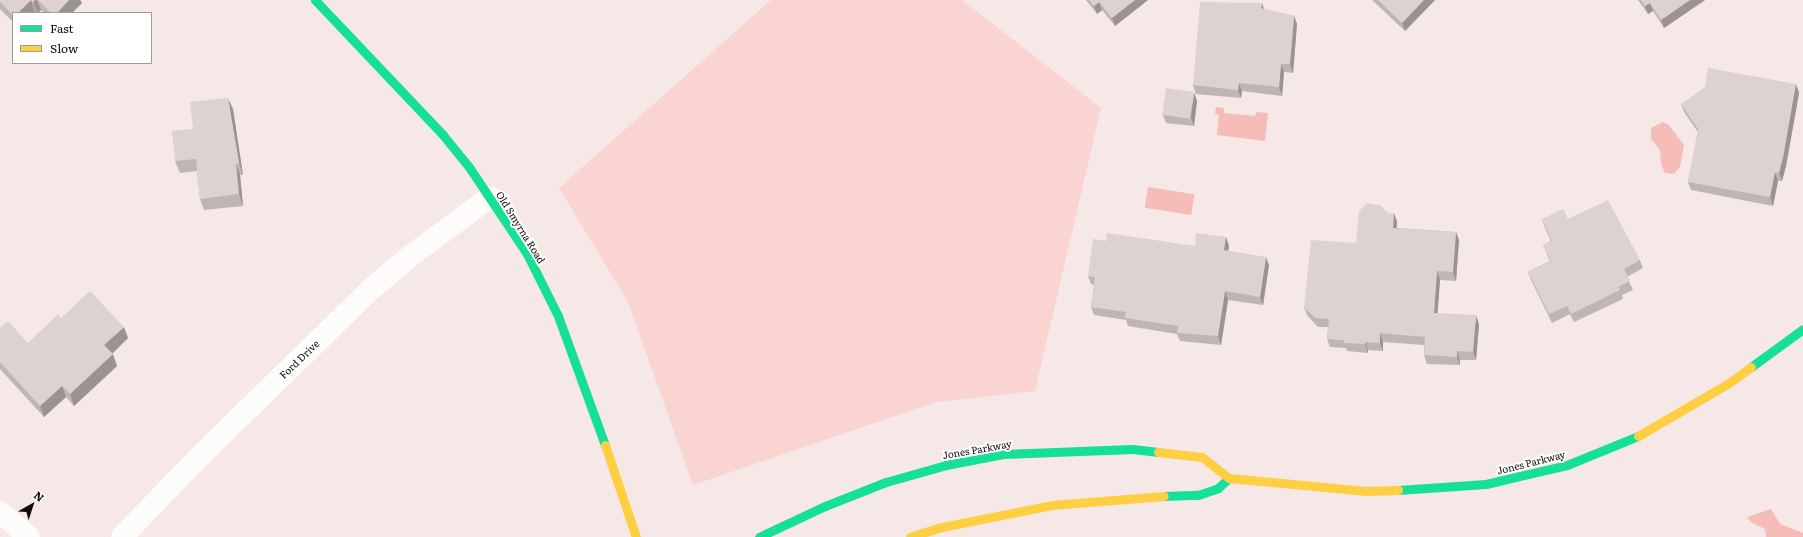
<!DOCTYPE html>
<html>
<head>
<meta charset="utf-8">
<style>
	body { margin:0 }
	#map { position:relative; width:1803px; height:537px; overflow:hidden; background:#f6e8e7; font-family:Literata,serif }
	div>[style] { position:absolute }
	.green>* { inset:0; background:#f9d4d1 }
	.water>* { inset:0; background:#f6bcb7; transform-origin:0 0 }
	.street>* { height:22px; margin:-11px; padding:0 11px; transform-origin:11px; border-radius:11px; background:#fefcfb }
	.fast>* { height:9px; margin:-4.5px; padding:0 4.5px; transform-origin:4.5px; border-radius:4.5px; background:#16e098 }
	.slow>* { height:9px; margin:-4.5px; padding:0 4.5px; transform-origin:4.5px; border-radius:4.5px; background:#ffcf43 }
	.wall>* { inset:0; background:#beb5b4 }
	.shaded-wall>* { inset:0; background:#9b9392 }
	.building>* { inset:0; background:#ddd2d1; transform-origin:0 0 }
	span { translate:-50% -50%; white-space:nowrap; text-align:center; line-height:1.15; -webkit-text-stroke:4px #fff; paint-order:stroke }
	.street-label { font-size:10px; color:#120a09 }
	.legend { position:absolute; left:12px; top:12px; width:140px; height:52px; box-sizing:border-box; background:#fff; border:1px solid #a09d9d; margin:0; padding:5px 7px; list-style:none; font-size:12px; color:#120a09 }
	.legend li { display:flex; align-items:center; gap:8px; height:20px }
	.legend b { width:20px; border:1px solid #a09d9d }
	.north { position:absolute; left:12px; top:485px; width:40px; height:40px; -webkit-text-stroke:3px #fff; paint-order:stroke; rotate:39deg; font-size:11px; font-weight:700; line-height:16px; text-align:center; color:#120a09 }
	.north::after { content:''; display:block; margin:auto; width:14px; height:18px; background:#120a09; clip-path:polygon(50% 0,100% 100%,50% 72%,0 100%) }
</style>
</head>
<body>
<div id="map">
	<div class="green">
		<i style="clip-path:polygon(771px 0,962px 0,1101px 108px,1035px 391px,936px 402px,693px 485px,628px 302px,559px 188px)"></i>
	</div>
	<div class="water">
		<i style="clip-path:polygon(1216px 107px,1224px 108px,1224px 113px,1255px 116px,1256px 112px,1268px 113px,1265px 141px,1217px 135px,1219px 115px,1215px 114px)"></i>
		<i style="clip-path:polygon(1663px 122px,1669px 125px,1684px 145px,1680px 167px,1674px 174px,1665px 173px,1661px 164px,1660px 150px,1651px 139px,1651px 128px)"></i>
		<i style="left:1148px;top:187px;width:47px;height:21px;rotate:9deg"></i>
		<i style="clip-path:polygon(1771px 509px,1780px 524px,1803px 533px,1803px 537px,1766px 537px,1765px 529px,1752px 523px,1747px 517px)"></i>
	</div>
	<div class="street">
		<i style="left:0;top:512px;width:38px;rotate:41deg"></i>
		<i style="left:122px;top:537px;width:115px;rotate:-46.1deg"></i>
		<i style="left:202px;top:454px;width:235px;rotate:-44.3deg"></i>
		<i style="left:370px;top:290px;width:51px;rotate:-40.2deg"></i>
		<i style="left:409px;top:257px;width:101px;rotate:-36.5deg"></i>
	</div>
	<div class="fast">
		<i style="left:315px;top:0;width:186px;rotate:46.5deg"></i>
		<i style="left:443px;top:135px;width:41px;rotate:50.9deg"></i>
		<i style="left:469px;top:167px;width:105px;rotate:56.3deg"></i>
		<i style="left:527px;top:254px;width:69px;rotate:63.4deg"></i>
		<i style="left:558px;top:316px;width:137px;rotate:70deg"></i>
		<i style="left:1751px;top:367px;width:64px;rotate:-36.2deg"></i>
		<i style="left:1398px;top:490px;width:88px;rotate:-3.9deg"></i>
		<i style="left:1486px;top:484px;width:83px;rotate:-13.2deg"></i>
		<i style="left:1567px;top:465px;width:77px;rotate:-22.2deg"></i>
		<i style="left:1164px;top:496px;width:34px;rotate:-2deg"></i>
		<i style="left:1198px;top:495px;width:21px;rotate:-19deg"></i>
		<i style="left:1218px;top:488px;width:15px;rotate:-42deg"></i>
		<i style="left:759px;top:537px;width:73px;rotate:-25.2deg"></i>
		<i style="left:825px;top:506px;width:66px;rotate:-21.5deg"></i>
		<i style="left:886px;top:482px;width:62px;rotate:-15.8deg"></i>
		<i style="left:946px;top:465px;width:58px;rotate:-10.9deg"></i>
		<i style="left:1003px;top:454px;width:130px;rotate:-2.2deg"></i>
		<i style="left:1133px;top:449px;width:25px;rotate:7deg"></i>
	</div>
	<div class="slow">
		<i style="left:1638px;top:436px;width:105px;rotate:-30.2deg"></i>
		<i style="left:1729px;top:383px;width:27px;rotate:-36deg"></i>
		<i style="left:605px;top:445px;width:97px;rotate:71.4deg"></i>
		<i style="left:1158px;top:452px;width:44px;rotate:6.5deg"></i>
		<i style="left:1202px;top:457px;width:34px;rotate:38deg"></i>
		<i style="left:1229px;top:478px;width:138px;rotate:5.4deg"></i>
		<i style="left:1366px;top:491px;width:32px;rotate:-2deg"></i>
		<i style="left:910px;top:537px;width:28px;rotate:-18deg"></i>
		<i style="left:937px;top:528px;width:117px;rotate:-11.3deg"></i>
		<i style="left:1052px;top:505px;width:112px;rotate:-4.6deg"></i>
	</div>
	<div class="wall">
		<i style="clip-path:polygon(0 0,80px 0,82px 3px,72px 13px,44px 13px,41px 10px,38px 13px,36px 13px,35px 12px,34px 13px,13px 13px,13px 22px,0 9px)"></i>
		<i style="clip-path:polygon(1086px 0,1148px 0,1115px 26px,1102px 10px,1097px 14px)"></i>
		<i style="clip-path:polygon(1372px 0,1435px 0,1405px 31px)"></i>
		<i style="clip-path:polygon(1638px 0,1705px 0,1664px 28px,1653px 11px,1648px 14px)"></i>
		<i style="clip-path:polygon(1264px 9px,1294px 16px,1297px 24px,1293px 73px,1284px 72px,1282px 96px,1242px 91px,1241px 98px,1196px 94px,1193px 85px)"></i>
		<i style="clip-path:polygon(1796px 84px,1799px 93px,1786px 166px,1782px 181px,1778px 181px,1773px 206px,1691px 190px,1688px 182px,1698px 132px,1684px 112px,1681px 104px)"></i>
		<i style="clip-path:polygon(1197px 101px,1194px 126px,1166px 123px,1163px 115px)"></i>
		<i style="clip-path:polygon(233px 109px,243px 175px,240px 175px,243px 206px,204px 210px,200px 199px,197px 171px,180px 173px,175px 161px,193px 129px)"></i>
		<i style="clip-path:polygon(1388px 213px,1394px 213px,1397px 222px,1397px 228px,1456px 232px,1459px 240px,1456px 281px,1440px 280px,1437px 313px,1479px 324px,1476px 360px,1460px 360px,1460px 365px,1427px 364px,1424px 355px,1424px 345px,1383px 342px,1383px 351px,1368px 350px,1368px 353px,1347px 351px,1346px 348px,1330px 347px,1327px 339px,1328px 327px,1318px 327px,1307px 315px,1304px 307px,1356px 243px)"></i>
		<i style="clip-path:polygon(1542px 219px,1568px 219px,1640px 260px,1643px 268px,1627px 277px,1633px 290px,1622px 295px,1623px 299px,1574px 322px,1570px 314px,1552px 323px,1531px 280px,1528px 272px,1550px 261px,1543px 245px,1551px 241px,1545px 228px)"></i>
		<i style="clip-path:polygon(1226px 237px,1229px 246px,1228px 251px,1269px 265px,1263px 305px,1228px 300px,1221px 345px,1180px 341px,1177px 334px,1128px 326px,1126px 320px,1094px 315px,1091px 307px,1094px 285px,1091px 284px,1088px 276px)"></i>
		<i style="clip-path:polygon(61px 318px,128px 338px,112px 353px,117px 366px,74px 406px,66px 397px,44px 417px,0 369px,0 328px,28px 343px)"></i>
	</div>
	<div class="shaded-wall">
		<i style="clip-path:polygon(31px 0,35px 12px,34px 13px,18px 13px)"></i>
		<i style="clip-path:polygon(35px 0,37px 0,41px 10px,38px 13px,37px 13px,33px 2px)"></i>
		<i style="clip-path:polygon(69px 0,80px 0,82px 3px,72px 13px,57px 13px)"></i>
		<i style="clip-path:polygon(1135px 0,1148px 0,1115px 26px,1112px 18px)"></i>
		<i style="clip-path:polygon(1424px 0,1435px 0,1405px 31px,1402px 23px)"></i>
		<i style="clip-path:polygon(1690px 0,1705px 0,1664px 28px,1661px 20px)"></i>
		<i style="clip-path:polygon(1099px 2px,1102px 10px,1097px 14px,1094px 6px)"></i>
		<i style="clip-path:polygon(1262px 3px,1265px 12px,1261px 8px)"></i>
		<i style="clip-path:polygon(1650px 3px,1653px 11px,1648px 14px,1645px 6px)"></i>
		<i style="clip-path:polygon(1294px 16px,1297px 24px,1293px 73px,1290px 64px)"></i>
		<i style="clip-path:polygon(1281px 64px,1284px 72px,1282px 96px,1279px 87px)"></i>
		<i style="clip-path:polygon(1239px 83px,1242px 91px,1241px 98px,1238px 90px)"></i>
		<i style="clip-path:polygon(1796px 84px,1799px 93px,1786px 166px,1782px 181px,1779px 173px)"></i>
		<i style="clip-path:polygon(1194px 92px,1197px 101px,1194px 126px,1191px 118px)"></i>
		<i style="clip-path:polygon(228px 98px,233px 109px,243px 175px,239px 163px)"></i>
		<i style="clip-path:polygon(236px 164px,240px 175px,243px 206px,239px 194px)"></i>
		<i style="clip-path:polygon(1775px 172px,1778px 181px,1773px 206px,1770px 197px)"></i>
		<i style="clip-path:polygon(1394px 213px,1397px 222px,1396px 236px,1393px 228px)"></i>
		<i style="clip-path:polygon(1456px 232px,1459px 240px,1456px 281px,1453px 272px)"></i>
		<i style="clip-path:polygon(1226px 237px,1229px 246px,1227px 259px,1224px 250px)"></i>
		<i style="clip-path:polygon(1266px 257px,1269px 265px,1263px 305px,1260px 297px)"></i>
		<i style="clip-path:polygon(1437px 271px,1440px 280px,1437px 321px,1434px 313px)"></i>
		<i style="clip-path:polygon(1225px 291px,1228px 300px,1221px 345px,1218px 336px)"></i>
		<i style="clip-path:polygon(1476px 315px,1479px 324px,1476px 360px,1473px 352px)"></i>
		<i style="clip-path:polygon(124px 327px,128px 338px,109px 357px,104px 345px)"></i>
		<i style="clip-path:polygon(1380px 333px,1383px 342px,1383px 351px,1380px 343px)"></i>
		<i style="clip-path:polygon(1365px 342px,1368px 350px,1368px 353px,1365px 344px)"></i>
		<i style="clip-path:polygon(1457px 351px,1460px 360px,1460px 365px,1457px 357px)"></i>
		<i style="clip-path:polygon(113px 354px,117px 366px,74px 406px,70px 394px)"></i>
		<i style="clip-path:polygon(62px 386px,66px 397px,44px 417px,40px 406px)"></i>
	</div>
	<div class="building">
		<i style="clip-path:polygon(0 0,35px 0,33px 2px,31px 0,18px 13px,13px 13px,13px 15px,0 2px)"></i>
		<i style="clip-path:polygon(38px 0,69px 0,57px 13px,51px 13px)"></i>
		<i style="clip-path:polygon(1089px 0,1135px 0,1112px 18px,1099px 2px,1094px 6px)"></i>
		<i style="clip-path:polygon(1378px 0,1424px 0,1402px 23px)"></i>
		<i style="clip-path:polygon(1641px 0,1690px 0,1661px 20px,1650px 3px,1645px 6px)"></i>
		<i style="clip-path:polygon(1200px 2px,1262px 3px,1261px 8px,1294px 16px,1290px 64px,1281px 64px,1279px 87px,1239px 83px,1238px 90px,1193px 85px)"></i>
		<i style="clip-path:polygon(1708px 68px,1796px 84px,1783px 158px,1779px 173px,1775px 172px,1770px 197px,1688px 182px,1698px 129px,1681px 104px,1705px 87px)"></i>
		<i style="left:1166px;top:88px;width:28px;height:27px;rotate:8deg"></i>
		<i style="clip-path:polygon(228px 98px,239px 163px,236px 164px,239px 194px,200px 199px,196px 159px,175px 161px,172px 131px,193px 129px,190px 102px)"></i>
		<i style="clip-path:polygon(1608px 200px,1640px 260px,1624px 269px,1630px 281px,1618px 287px,1620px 290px,1571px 314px,1567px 306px,1549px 314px,1528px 272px,1551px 261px,1543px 245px,1552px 241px,1542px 219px,1563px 209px,1568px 219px)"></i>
		<i style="clip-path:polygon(1367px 203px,1380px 205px,1388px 213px,1394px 213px,1393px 228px,1456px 232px,1453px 272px,1437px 271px,1434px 313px,1476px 315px,1473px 352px,1457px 351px,1457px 357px,1424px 355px,1425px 337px,1380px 333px,1380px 343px,1365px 342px,1365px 344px,1344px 343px,1344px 340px,1327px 339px,1329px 319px,1315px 318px,1304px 307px,1311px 240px,1356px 243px,1359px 211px)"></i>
		<i style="clip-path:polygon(1107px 233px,1195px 246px,1196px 233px,1226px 237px,1224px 250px,1266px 257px,1260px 297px,1225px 291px,1218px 336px,1177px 333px,1178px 326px,1125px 318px,1126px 312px,1091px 307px,1095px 277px,1088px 276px,1093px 239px,1106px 241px)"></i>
		<i style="clip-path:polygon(90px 291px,124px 327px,104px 345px,113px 354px,70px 394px,62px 386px,40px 406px,0 362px,0 328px,8px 321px,28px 343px,58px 314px,61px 318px)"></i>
	</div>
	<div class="street-label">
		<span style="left:521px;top:227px;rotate:58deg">Old Smyrna Road</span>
		<span style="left:299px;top:359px;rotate:-44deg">Ford Drive</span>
		<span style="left:977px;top:449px;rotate:-10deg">Jones Parkway</span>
		<span style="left:1531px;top:462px;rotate:-14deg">Jones Parkway</span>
	</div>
	<ul class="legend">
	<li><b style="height:5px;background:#16e098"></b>Fast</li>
	<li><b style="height:5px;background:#ffcf43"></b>Slow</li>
	</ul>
	<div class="north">N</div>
</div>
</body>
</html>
